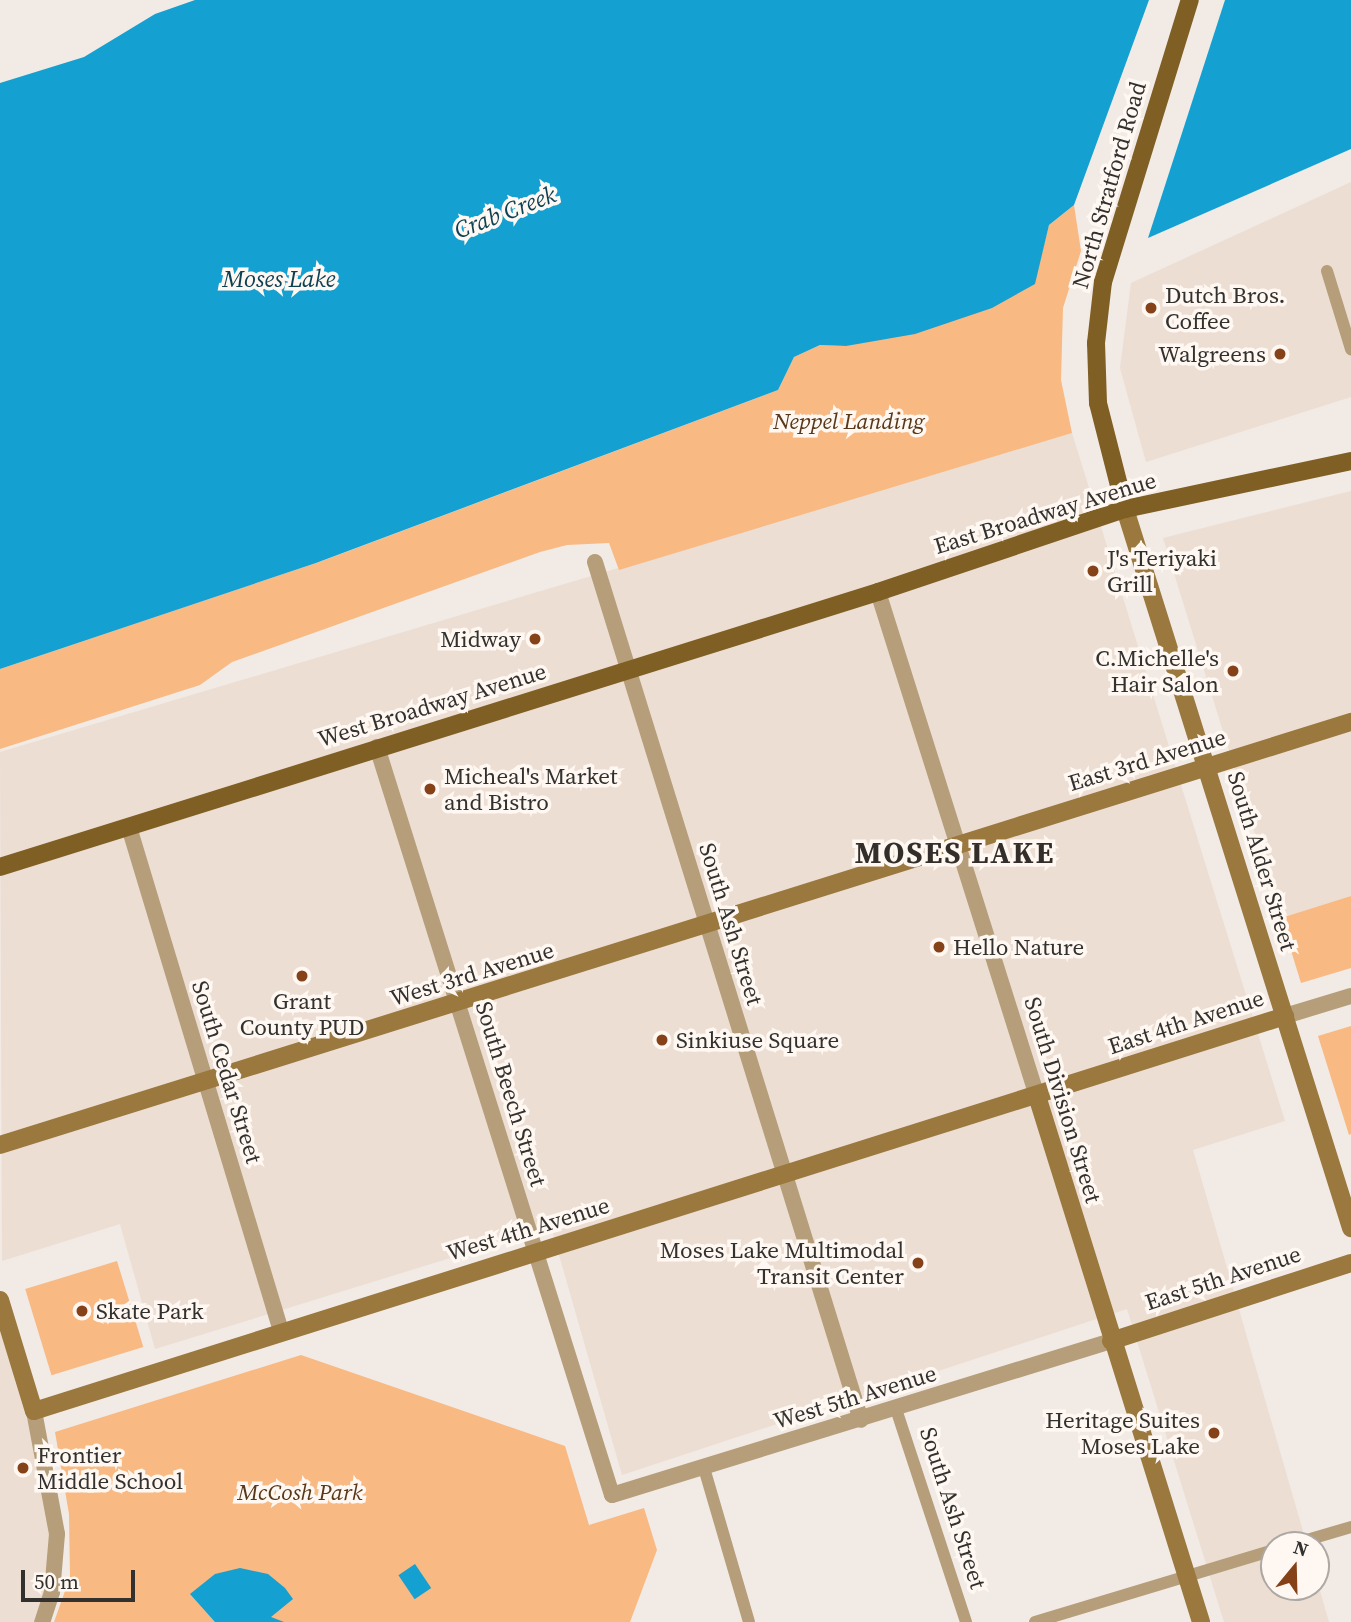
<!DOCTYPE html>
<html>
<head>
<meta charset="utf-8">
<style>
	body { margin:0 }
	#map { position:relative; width:1351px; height:1622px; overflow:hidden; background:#f2eae5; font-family:"Source Serif 4",serif }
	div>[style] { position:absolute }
	.built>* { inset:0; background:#ecded3 }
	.green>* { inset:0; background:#f8b983; transform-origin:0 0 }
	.water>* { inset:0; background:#14a0d1; transform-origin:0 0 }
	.minor>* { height:12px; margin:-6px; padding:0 6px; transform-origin:6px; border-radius:6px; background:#b59e79 }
	.tertiary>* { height:16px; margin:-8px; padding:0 8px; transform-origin:8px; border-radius:8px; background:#b59e79 }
	.secondary>* { height:18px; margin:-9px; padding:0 9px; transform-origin:9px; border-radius:9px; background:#9a783e }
	.primary>* { height:18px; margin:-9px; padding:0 9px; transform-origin:9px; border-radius:9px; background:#7f5f23 }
	.dots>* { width:19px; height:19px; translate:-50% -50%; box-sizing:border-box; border:4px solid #fff8f2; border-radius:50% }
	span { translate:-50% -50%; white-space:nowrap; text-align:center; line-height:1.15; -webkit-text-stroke:7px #fff8f2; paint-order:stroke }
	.street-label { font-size:23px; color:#33312e }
	.poi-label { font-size:23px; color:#33312e }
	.left { translate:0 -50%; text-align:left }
	.right { translate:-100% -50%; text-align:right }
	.park-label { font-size:23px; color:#58381a; font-style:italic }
	.water-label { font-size:24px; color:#0a3f54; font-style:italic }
	.district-label { font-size:30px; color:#342e2a; font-weight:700; letter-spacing:2px }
	.north { position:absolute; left:1260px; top:1531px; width:70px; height:70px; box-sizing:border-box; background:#fff8f2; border:2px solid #ada8a4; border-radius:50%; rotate:19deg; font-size:19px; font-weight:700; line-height:28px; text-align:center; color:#33312e }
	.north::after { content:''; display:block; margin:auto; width:24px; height:32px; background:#854118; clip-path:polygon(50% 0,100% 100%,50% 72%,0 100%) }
	.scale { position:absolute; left:21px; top:1570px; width:114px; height:32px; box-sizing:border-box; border:4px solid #33312e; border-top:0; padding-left:9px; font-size:21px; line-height:24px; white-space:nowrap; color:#33312e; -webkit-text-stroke:5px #fff8f2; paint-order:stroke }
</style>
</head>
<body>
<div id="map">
	<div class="built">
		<i style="clip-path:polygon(1351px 182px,1351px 397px,1146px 462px,1120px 368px,1131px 283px)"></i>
		<i style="clip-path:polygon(1072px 433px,1285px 1121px,1193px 1150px,1307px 1545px,1274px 1545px,1274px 1587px,1316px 1587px,1316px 1577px,1329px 1622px,1224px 1622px,1127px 1309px,622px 1475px,551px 1227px,155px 1349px,120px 1224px,2px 1261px,0 752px)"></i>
		<i style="clip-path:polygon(1351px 491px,1351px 896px,1281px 918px,1163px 538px)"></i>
		<i style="clip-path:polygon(0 1300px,57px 1534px,42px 1622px,0 1622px)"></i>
	</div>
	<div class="green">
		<i style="clip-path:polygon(1074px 205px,1081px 251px,1063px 308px,1061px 380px,1072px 433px,619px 570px,609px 543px,567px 545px,540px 552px,232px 662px,200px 685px,0 749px,0 669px,322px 561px,778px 390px,794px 357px,820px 345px,846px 346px,1034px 284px,1049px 225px)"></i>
		<i style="clip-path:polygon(1351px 896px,1351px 968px,1301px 983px,1281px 918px)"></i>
		<i style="clip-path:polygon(1351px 1026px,1351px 1134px,1349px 1135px,1318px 1036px)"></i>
		<i style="left:117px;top:1261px;width:90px;height:96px;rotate:73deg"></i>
		<i style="clip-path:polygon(301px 1355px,565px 1446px,589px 1525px,644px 1508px,657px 1550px,630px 1622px,54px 1622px,70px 1577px,69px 1514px,55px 1432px)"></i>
	</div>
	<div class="water">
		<i style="clip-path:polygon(195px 0,1149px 0,1074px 205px,1049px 225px,1035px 284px,992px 308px,915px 334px,846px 346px,820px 345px,794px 357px,778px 390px,316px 563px,0 669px,0 83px,84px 57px,155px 14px)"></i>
		<i style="clip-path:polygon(1225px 0,1351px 0,1351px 149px,1148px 238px)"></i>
		<i style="left:415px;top:1564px;width:29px;height:20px;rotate:56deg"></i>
		<i style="clip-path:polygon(240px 1568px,268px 1574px,285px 1588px,293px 1599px,271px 1617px,284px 1622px,215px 1622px,190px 1594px,215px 1574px)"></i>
	</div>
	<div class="minor">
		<i style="left:1327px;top:271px;width:82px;rotate:72.9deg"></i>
		<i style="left:896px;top:1409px;width:224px;rotate:71.8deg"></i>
		<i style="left:704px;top:1468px;width:160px;rotate:73.7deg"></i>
		<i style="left:1290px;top:1545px;width:64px;rotate:-16.4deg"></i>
		<i style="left:1035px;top:1622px;width:250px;rotate:-16.8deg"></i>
	</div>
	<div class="tertiary">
		<i style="left:595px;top:562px;width:898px;rotate:72.78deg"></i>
		<i style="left:878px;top:592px;width:528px;rotate:72.49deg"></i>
		<i style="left:377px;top:747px;width:784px;rotate:72.56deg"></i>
		<i style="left:612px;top:1495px;width:522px;rotate:-17.15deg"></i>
		<i style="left:129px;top:827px;width:526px;rotate:73.22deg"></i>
		<i style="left:1285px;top:1016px;width:69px;rotate:-16.9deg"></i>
		<i style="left:34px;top:1411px;width:125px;rotate:79.4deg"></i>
		<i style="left:57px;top:1534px;width:58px;rotate:94.9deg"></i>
		<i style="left:52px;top:1592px;width:32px;rotate:108deg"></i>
	</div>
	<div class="secondary">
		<i style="left:1125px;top:509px;width:754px;rotate:72.55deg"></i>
		<i style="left:1037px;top:1096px;width:551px;rotate:72.68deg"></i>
		<i style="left:0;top:1145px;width:1416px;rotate:-17.39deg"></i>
		<i style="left:0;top:1300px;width:116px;rotate:73deg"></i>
		<i style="left:34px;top:1411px;width:1312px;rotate:-17.52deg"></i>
		<i style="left:1111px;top:1341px;width:252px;rotate:-18deg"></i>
	</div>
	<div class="primary">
		<i style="left:1125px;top:509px;width:109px;rotate:-104.3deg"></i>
		<i style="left:1098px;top:403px;width:60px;rotate:-91.9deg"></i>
		<i style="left:1096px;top:343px;width:61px;rotate:-83.5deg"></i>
		<i style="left:1103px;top:282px;width:295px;rotate:-72.9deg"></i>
		<i style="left:0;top:867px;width:920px;rotate:-17.39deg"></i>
		<i style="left:878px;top:592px;width:261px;rotate:-18.6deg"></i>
		<i style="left:1125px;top:509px;width:231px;rotate:-12deg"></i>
	</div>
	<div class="dots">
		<i style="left:1151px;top:308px;background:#854118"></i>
		<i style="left:1280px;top:354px;background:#854118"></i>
		<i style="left:1093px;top:571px;background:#854118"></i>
		<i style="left:535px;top:639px;background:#854118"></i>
		<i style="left:1233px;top:671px;background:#854118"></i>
		<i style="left:430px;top:789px;background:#854118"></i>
		<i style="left:939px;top:947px;background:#854118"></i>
		<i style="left:302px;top:976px;background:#854118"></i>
		<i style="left:662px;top:1040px;background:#854118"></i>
		<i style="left:918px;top:1263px;background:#854118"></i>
		<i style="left:82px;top:1311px;background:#854118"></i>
		<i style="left:1214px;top:1433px;background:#854118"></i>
		<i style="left:23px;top:1468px;background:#854118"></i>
	</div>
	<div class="street-label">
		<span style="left:1109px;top:185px;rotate:-74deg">North Stratford Road</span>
		<span style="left:1045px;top:513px;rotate:-17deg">East Broadway Avenue</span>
		<span style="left:432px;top:705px;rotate:-17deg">West Broadway Avenue</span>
		<span style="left:1147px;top:760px;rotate:-17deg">East 3rd Avenue</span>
		<span style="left:1262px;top:861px;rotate:73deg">South Alder Street</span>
		<span style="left:731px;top:924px;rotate:73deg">South Ash Street</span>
		<span style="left:472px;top:974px;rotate:-17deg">West 3rd Avenue</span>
		<span style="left:1186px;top:1022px;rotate:-18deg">East 4th Avenue</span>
		<span style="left:227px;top:1072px;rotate:73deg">South Cedar Street</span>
		<span style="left:511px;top:1094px;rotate:73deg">South Beech Street</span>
		<span style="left:1063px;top:1100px;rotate:73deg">South Division Street</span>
		<span style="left:528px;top:1229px;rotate:-17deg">West 4th Avenue</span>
		<span style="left:1223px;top:1278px;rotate:-18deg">East 5th Avenue</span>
		<span style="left:855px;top:1397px;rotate:-17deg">West 5th Avenue</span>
		<span style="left:953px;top:1508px;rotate:72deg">South Ash Street</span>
	</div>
	<div class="poi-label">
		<span class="left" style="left:1165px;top:308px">Dutch Bros.<br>Coffee</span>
		<span class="right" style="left:1266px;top:354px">Walgreens</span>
		<span class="left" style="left:1107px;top:571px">J's Teriyaki<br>Grill</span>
		<span class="right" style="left:521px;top:639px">Midway</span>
		<span class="right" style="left:1219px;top:671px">C.Michelle's<br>Hair Salon</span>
		<span class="left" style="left:444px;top:789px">Micheal's Market<br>and Bistro</span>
		<span class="left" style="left:953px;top:947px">Hello Nature</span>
		<span style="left:302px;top:1014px">Grant<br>County PUD</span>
		<span class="left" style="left:676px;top:1040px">Sinkiuse Square</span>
		<span class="right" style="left:904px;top:1263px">Moses Lake Multimodal<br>Transit Center</span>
		<span class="left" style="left:96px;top:1311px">Skate Park</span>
		<span class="right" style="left:1200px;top:1433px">Heritage Suites<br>Moses Lake</span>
		<span class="left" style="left:37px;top:1468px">Frontier<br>Middle School</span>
	</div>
	<div class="park-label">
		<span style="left:849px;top:421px">Neppel Landing</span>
		<span style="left:300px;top:1492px">McCosh Park</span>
	</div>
	<div class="water-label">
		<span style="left:505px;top:212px;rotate:-21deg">Crab Creek</span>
		<span style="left:279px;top:279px">Moses Lake</span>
	</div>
	<div class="district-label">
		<span style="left:955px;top:853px">MOSES LAKE</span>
	</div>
	<div class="north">N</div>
	<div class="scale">50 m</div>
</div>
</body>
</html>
